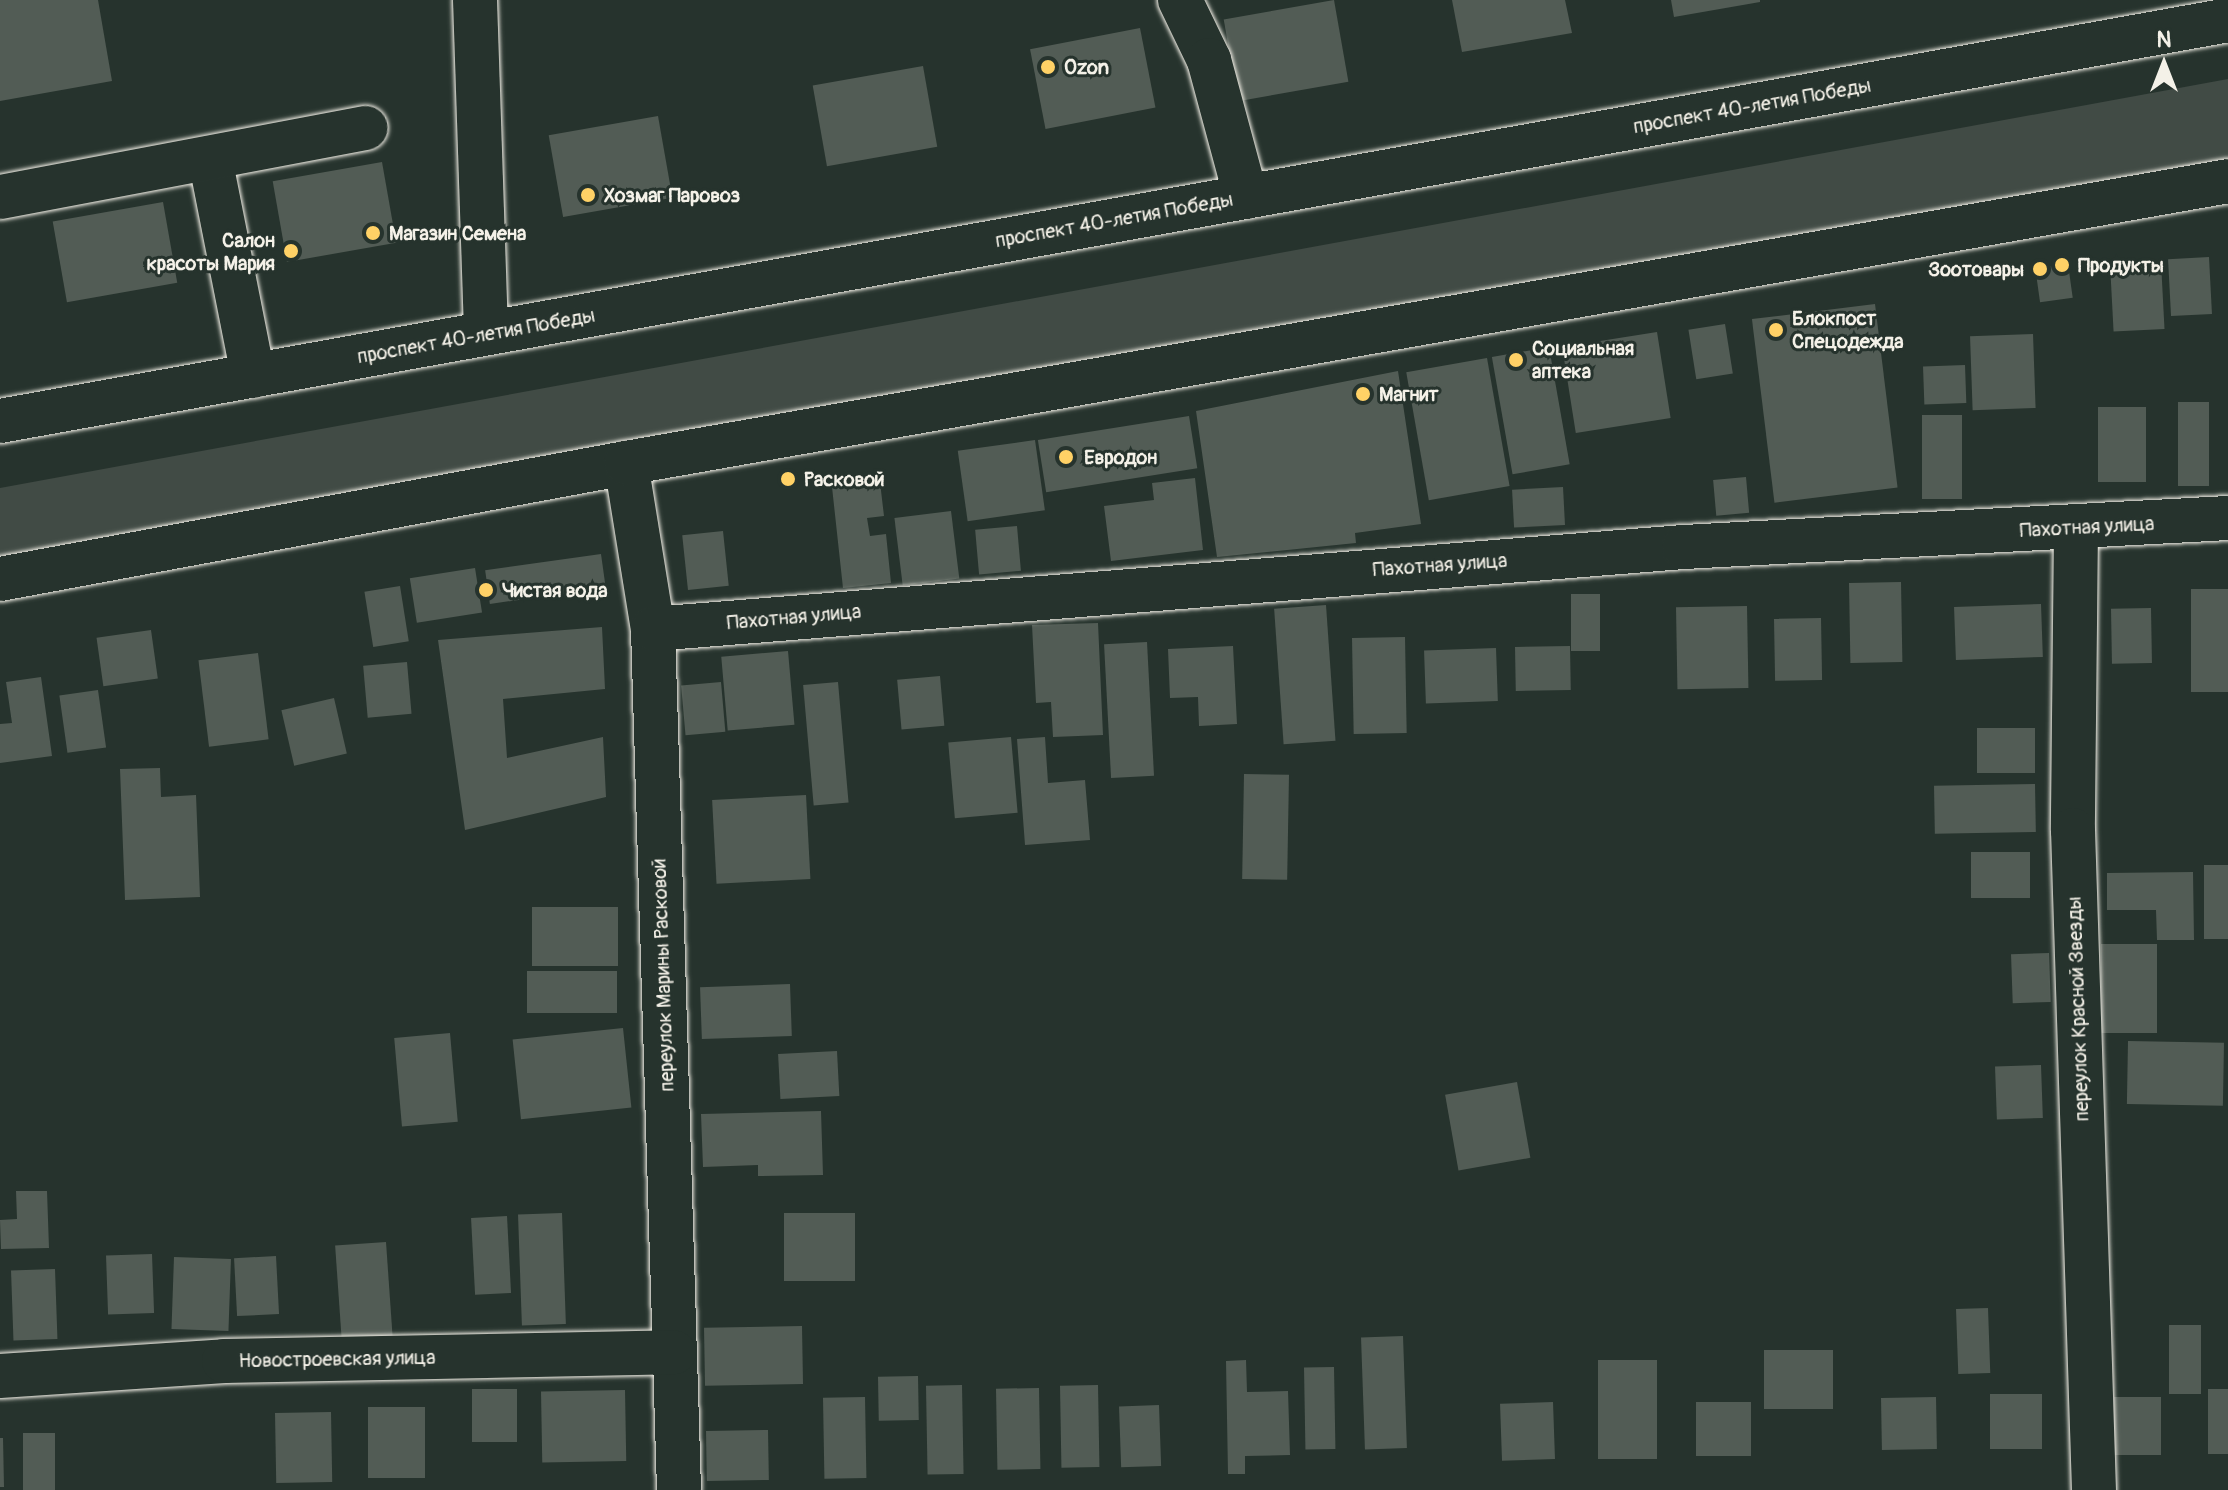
<!DOCTYPE html>
<html>
<head>
<meta charset="utf-8">
<style>
	body { margin:0 }
	#map { position:relative; width:2228px; height:1490px; overflow:hidden; background:#26332d; font-family:Pangolin,sans-serif }
	div>[style] { position:absolute }
	.green>* { inset:0; background:#414b45 }
	.building>* { inset:0; background:#525c55; transform-origin:0 0 }
	.roads { filter:drop-shadow(0 0 2px #f4f1e8) drop-shadow(0 0 2px #f4f1e8) }
	.minor>* { height:44px; margin:-22px; padding:0 22px; transform-origin:22px; border-radius:22px; background:#26332d }
	.major>* { height:44px; margin:-22px; padding:0 22px; transform-origin:22px; border-radius:22px; background:#26332d }
	.dots>* { width:22px; height:22px; translate:-50% -50%; box-sizing:border-box; border:4px solid #26332d; border-radius:50% }
	span { translate:-50% -50%; white-space:nowrap; text-align:center; line-height:1.15; -webkit-text-stroke:6px #26332d; paint-order:stroke }
	.poi-label { font-size:20px; color:#f4f1e8; font-weight:700 }
	.left { translate:0 -50%; text-align:left }
	.right { translate:-100% -50%; text-align:right }
	.street-label { font-size:20px; color:#f4f1e8 }
	.north { position:absolute; left:2124px; top:24px; width:80px; height:80px; -webkit-text-stroke:6px #26332d; paint-order:stroke; rotate:0deg; font-size:22px; font-weight:700; line-height:32px; text-align:center; color:#f4f1e8 }
	.north::after { content:''; display:block; margin:auto; width:28px; height:36px; background:#f4f1e8; clip-path:polygon(50% 0,100% 100%,50% 72%,0 100%) }
</style>
</head>
<body>
<div id="map">
	<div class="green">
		<i style="clip-path:polygon(2228px 79px,2228px 174px,0 566px,0 488px)"></i>
	</div>
	<div class="building">
		<i style="clip-path:polygon(0 0,98px 0,112px 81px,0 101px)"></i>
		<i style="left:1334px;top:0;width:83px;height:112px;rotate:80deg"></i>
		<i style="clip-path:polygon(1452px 0,1565px 0,1572px 33px,1462px 52px)"></i>
		<i style="clip-path:polygon(1671px 0,1760px 0,1760px 2px,1674px 17px)"></i>
		<i style="left:1140px;top:28px;width:81px;height:112px;rotate:79deg"></i>
		<i style="left:923px;top:66px;width:82px;height:112px;rotate:80deg"></i>
		<i style="left:658px;top:116px;width:83px;height:111px;rotate:80deg"></i>
		<i style="left:382px;top:162px;width:82px;height:111px;rotate:80deg"></i>
		<i style="left:163px;top:202px;width:82px;height:112px;rotate:80deg"></i>
		<i style="left:2209px;top:257px;width:57px;height:41px;rotate:87deg"></i>
		<i style="left:2161px;top:262px;width:67px;height:51px;rotate:87deg"></i>
		<i style="left:2068px;top:264px;width:34px;height:33px;rotate:82deg"></i>
		<i style="left:1875px;top:304px;width:185px;height:124px;rotate:83deg"></i>
		<i style="left:1725px;top:324px;width:50px;height:37px;rotate:81deg"></i>
		<i style="left:1657px;top:332px;width:87px;height:96px;rotate:81deg"></i>
		<i style="left:2033px;top:334px;width:74px;height:63px;rotate:88deg"></i>
		<i style="left:1549px;top:347px;width:119px;height:58px;rotate:80deg"></i>
		<i style="left:1487px;top:358px;width:130px;height:82px;rotate:80deg"></i>
		<i style="left:1965px;top:365px;width:38px;height:42px;rotate:88deg"></i>
		<i style="clip-path:polygon(1398px 371px,1421px 524px,1355px 533px,1356px 543px,1217px 557px,1196px 411px)"></i>
		<i style="left:2178px;top:402px;width:31px;height:84px"></i>
		<i style="left:2098px;top:407px;width:48px;height:75px"></i>
		<i style="left:1922px;top:415px;width:40px;height:84px"></i>
		<i style="left:1189px;top:416px;width:53px;height:153px;rotate:81deg"></i>
		<i style="left:1035px;top:440px;width:71px;height:78px;rotate:82deg"></i>
		<i style="left:1746px;top:477px;width:36px;height:33px;rotate:85deg"></i>
		<i style="clip-path:polygon(1195px 478px,1203px 550px,1111px 561px,1104px 506px,1154px 500px,1152px 483px)"></i>
		<i style="clip-path:polygon(880px 482px,884px 516px,867px 518px,870px 536px,886px 534px,891px 583px,843px 588px,832px 487px)"></i>
		<i style="left:1563px;top:487px;width:38px;height:51px;rotate:87deg"></i>
		<i style="left:951px;top:511px;width:68px;height:57px;rotate:83deg"></i>
		<i style="left:1017px;top:526px;width:45px;height:42px;rotate:85deg"></i>
		<i style="left:723px;top:531px;width:55px;height:41px;rotate:84deg"></i>
		<i style="left:601px;top:554px;width:34px;height:117px;rotate:82deg"></i>
		<i style="left:475px;top:568px;width:45px;height:66px;rotate:81deg"></i>
		<i style="left:1901px;top:582px;width:80px;height:52px;rotate:89deg"></i>
		<i style="left:400px;top:586px;width:56px;height:36px;rotate:81deg"></i>
		<i style="left:2228px;top:589px;width:103px;height:37px;rotate:90deg"></i>
		<i style="left:1571px;top:594px;width:29px;height:57px"></i>
		<i style="left:2041px;top:604px;width:53px;height:87px;rotate:88deg"></i>
		<i style="left:1326px;top:605px;width:136px;height:52px;rotate:86deg"></i>
		<i style="left:1747px;top:606px;width:82px;height:71px;rotate:89deg"></i>
		<i style="left:2151px;top:608px;width:55px;height:40px;rotate:89deg"></i>
		<i style="left:1821px;top:618px;width:62px;height:47px;rotate:89deg"></i>
		<i style="clip-path:polygon(1098px 623px,1103px 735px,1053px 737px,1051px 702px,1036px 703px,1032px 625px)"></i>
		<i style="clip-path:polygon(602px 627px,605px 689px,503px 699px,507px 758px,603px 737px,606px 797px,465px 830px,438px 640px)"></i>
		<i style="left:151px;top:630px;width:49px;height:55px;rotate:82deg"></i>
		<i style="left:1405px;top:637px;width:96px;height:53px;rotate:89deg"></i>
		<i style="left:1147px;top:642px;width:134px;height:43px;rotate:87deg"></i>
		<i style="clip-path:polygon(1233px 646px,1237px 724px,1199px 726px,1198px 697px,1170px 698px,1168px 649px)"></i>
		<i style="left:1570px;top:646px;width:44px;height:55px;rotate:89deg"></i>
		<i style="left:1496px;top:648px;width:53px;height:72px;rotate:88deg"></i>
		<i style="left:788px;top:651px;width:74px;height:67px;rotate:85deg"></i>
		<i style="left:258px;top:653px;width:87px;height:60px;rotate:83deg"></i>
		<i style="left:407px;top:662px;width:52px;height:44px;rotate:85deg"></i>
		<i style="left:940px;top:676px;width:50px;height:43px;rotate:85deg"></i>
		<i style="clip-path:polygon(41px 677px,52px 756px,0 763px,0 724px,12px 723px,6px 682px)"></i>
		<i style="left:721px;top:682px;width:50px;height:40px;rotate:85deg"></i>
		<i style="left:838px;top:682px;width:121px;height:35px;rotate:85deg"></i>
		<i style="left:98px;top:690px;width:58px;height:39px;rotate:82deg"></i>
		<i style="left:334px;top:698px;width:57px;height:54px;rotate:77deg"></i>
		<i style="left:1977px;top:728px;width:58px;height:45px"></i>
		<i style="left:1011px;top:737px;width:76px;height:63px;rotate:85deg"></i>
		<i style="clip-path:polygon(1045px 737px,1048px 783px,1085px 780px,1090px 840px,1025px 845px,1017px 739px)"></i>
		<i style="clip-path:polygon(160px 768px,161px 797px,196px 795px,200px 897px,125px 900px,120px 769px)"></i>
		<i style="left:1244px;top:774px;width:45px;height:105px;rotate:1deg"></i>
		<i style="left:2035px;top:784px;width:48px;height:101px;rotate:89deg"></i>
		<i style="left:806px;top:795px;width:84px;height:94px;rotate:87deg"></i>
		<i style="left:2030px;top:852px;width:46px;height:59px;rotate:90deg"></i>
		<i style="left:2204px;top:865px;width:24px;height:74px"></i>
		<i style="clip-path:polygon(2193px 872px,2194px 940px,2157px 940px,2156px 910px,2107px 910px,2107px 873px)"></i>
		<i style="left:532px;top:907px;width:86px;height:59px"></i>
		<i style="left:2101px;top:944px;width:56px;height:89px"></i>
		<i style="left:2049px;top:953px;width:49px;height:38px;rotate:88deg"></i>
		<i style="left:617px;top:971px;width:42px;height:90px;rotate:90deg"></i>
		<i style="left:790px;top:984px;width:52px;height:90px;rotate:88deg"></i>
		<i style="left:623px;top:1028px;width:80px;height:111px;rotate:84deg"></i>
		<i style="left:450px;top:1033px;width:89px;height:56px;rotate:85deg"></i>
		<i style="left:2128px;top:1041px;width:96px;height:63px;rotate:1deg"></i>
		<i style="left:837px;top:1051px;width:45px;height:59px;rotate:87deg"></i>
		<i style="left:2041px;top:1065px;width:53px;height:46px;rotate:88deg"></i>
		<i style="left:1517px;top:1082px;width:77px;height:73px;rotate:80deg"></i>
		<i style="clip-path:polygon(821px 1111px,823px 1175px,758px 1176px,758px 1165px,703px 1167px,701px 1114px)"></i>
		<i style="clip-path:polygon(16px 1191px,47px 1191px,49px 1248px,1px 1249px,0 1220px,17px 1219px)"></i>
		<i style="left:562px;top:1213px;width:111px;height:44px;rotate:88deg"></i>
		<i style="left:855px;top:1213px;width:68px;height:71px;rotate:90deg"></i>
		<i style="left:507px;top:1216px;width:77px;height:36px;rotate:87deg"></i>
		<i style="left:386px;top:1242px;width:94px;height:51px;rotate:86deg"></i>
		<i style="left:152px;top:1254px;width:59px;height:46px;rotate:88deg"></i>
		<i style="left:276px;top:1256px;width:58px;height:42px;rotate:87deg"></i>
		<i style="left:174px;top:1257px;width:57px;height:72px;rotate:2deg"></i>
		<i style="left:55px;top:1269px;width:70px;height:44px;rotate:88deg"></i>
		<i style="left:1988px;top:1308px;width:65px;height:32px;rotate:88deg"></i>
		<i style="left:2169px;top:1325px;width:32px;height:69px"></i>
		<i style="left:802px;top:1326px;width:58px;height:98px;rotate:89deg"></i>
		<i style="left:1403px;top:1336px;width:112px;height:42px;rotate:88deg"></i>
		<i style="left:1764px;top:1350px;width:69px;height:59px"></i>
		<i style="clip-path:polygon(1246px 1360px,1247px 1392px,1288px 1391px,1290px 1455px,1245px 1456px,1245px 1474px,1228px 1474px,1226px 1361px)"></i>
		<i style="left:1598px;top:1360px;width:59px;height:99px"></i>
		<i style="left:1334px;top:1367px;width:82px;height:30px;rotate:89deg"></i>
		<i style="left:918px;top:1376px;width:44px;height:40px;rotate:89deg"></i>
		<i style="left:962px;top:1385px;width:89px;height:36px;rotate:89deg"></i>
		<i style="left:1098px;top:1385px;width:82px;height:38px;rotate:89deg"></i>
		<i style="left:1039px;top:1388px;width:81px;height:43px;rotate:89deg"></i>
		<i style="left:472px;top:1389px;width:45px;height:53px"></i>
		<i style="left:2208px;top:1389px;width:20px;height:65px"></i>
		<i style="left:625px;top:1390px;width:71px;height:84px;rotate:89deg"></i>
		<i style="left:1990px;top:1394px;width:52px;height:55px"></i>
		<i style="left:865px;top:1397px;width:81px;height:42px;rotate:89deg"></i>
		<i style="left:1936px;top:1397px;width:52px;height:55px;rotate:89deg"></i>
		<i style="left:2161px;top:1397px;width:58px;height:47px;rotate:90deg"></i>
		<i style="left:1553px;top:1402px;width:57px;height:53px;rotate:88deg"></i>
		<i style="left:1696px;top:1402px;width:55px;height:54px"></i>
		<i style="left:1159px;top:1405px;width:61px;height:40px;rotate:88deg"></i>
		<i style="left:368px;top:1407px;width:57px;height:71px"></i>
		<i style="left:331px;top:1412px;width:70px;height:56px;rotate:89deg"></i>
		<i style="left:768px;top:1430px;width:50px;height:62px;rotate:89deg"></i>
		<i style="left:23px;top:1433px;width:32px;height:57px"></i>
		<i style="clip-path:polygon(0 1438px,3px 1438px,4px 1487px,0 1487px)"></i>
	</div>
	<div class="roads">
		<div class="minor">
			<i style="left:475px;top:0;width:333px;rotate:88.1deg"></i>
			<i style="left:1180px;top:0;width:67px;rotate:64.2deg"></i>
			<i style="left:1209px;top:60px;width:142px;rotate:74.9deg"></i>
			<i style="left:210px;top:158px;width:222px;rotate:78.8deg"></i>
			<i style="left:0;top:197px;width:372px;rotate:-10.7deg"></i>
			<i style="left:626px;top:463px;width:168px;rotate:80.8deg"></i>
			<i style="left:653px;top:629px;width:861px;rotate:88.27deg"></i>
			<i style="left:2076px;top:528px;width:302px;rotate:90.6deg"></i>
			<i style="left:2073px;top:830px;width:660px;rotate:88.18deg"></i>
			<i style="left:653px;top:629px;width:1034px;rotate:-4.55deg"></i>
			<i style="left:1684px;top:547px;width:545px;rotate:-3.05deg"></i>
			<i style="left:0;top:1376px;width:225px;rotate:-3.8deg"></i>
			<i style="left:224px;top:1361px;width:450px;rotate:-1.1deg"></i>
		</div>
		<div class="major">
			<i style="left:0;top:421px;width:2264px;rotate:-10.2deg"></i>
			<i style="left:0;top:579px;width:637px;rotate:-10.5deg"></i>
			<i style="left:626px;top:463px;width:1627px;rotate:-9.98deg"></i>
		</div>
	</div>
	<div class="dots">
		<i style="left:1048px;top:67px;background:#ffd166"></i>
		<i style="left:588px;top:195px;background:#ffd166"></i>
		<i style="left:373px;top:233px;background:#ffd166"></i>
		<i style="left:291px;top:251px;background:#ffd166"></i>
		<i style="left:2062px;top:265px;background:#ffd166"></i>
		<i style="left:2040px;top:269px;background:#ffd166"></i>
		<i style="left:1776px;top:330px;background:#ffd166"></i>
		<i style="left:1516px;top:360px;background:#ffd166"></i>
		<i style="left:1363px;top:394px;background:#ffd166"></i>
		<i style="left:1066px;top:457px;background:#ffd166"></i>
		<i style="left:788px;top:479px;background:#ffd166"></i>
		<i style="left:486px;top:590px;background:#ffd166"></i>
	</div>
	<div class="poi-label">
		<span class="left" style="left:1064px;top:67px">Ozon</span>
		<span class="left" style="left:604px;top:195px">Хозмаг Паровоз</span>
		<span class="left" style="left:389px;top:233px">Магазин Семена</span>
		<span class="right" style="left:275px;top:252px">Салон<br>красоты Мария</span>
		<span class="left" style="left:2078px;top:265px">Продукты</span>
		<span class="right" style="left:2024px;top:269px">Зоотовары</span>
		<span class="left" style="left:1792px;top:330px">Блокпост<br>Спецодежда</span>
		<span class="left" style="left:1532px;top:360px">Социальная<br>аптека</span>
		<span class="left" style="left:1379px;top:394px">Магнит</span>
		<span class="left" style="left:1084px;top:457px">Евродон</span>
		<span class="left" style="left:804px;top:479px">Расковой</span>
		<span class="left" style="left:502px;top:590px">Чистая вода</span>
	</div>
	<div class="street-label">
		<span style="left:1752px;top:106px;rotate:-10deg">проспект 40-летия Победы</span>
		<span style="left:1114px;top:220px;rotate:-10deg">проспект 40-летия Победы</span>
		<span style="left:476px;top:336px;rotate:-10deg">проспект 40-летия Победы</span>
		<span style="left:2087px;top:527px;rotate:-3deg">Пахотная улица</span>
		<span style="left:1440px;top:565px;rotate:-4deg">Пахотная улица</span>
		<span style="left:794px;top:617px;rotate:-5deg">Пахотная улица</span>
		<span style="left:663px;top:975px;rotate:-92deg">переулок Марины Расковой</span>
		<span style="left:2078px;top:1009px;rotate:-92deg">переулок Красной Звезды</span>
		<span style="left:337px;top:1359px;rotate:-1deg">Новостроевская улица</span>
	</div>
	<div class="north">N</div>
</div>
</body>
</html>
